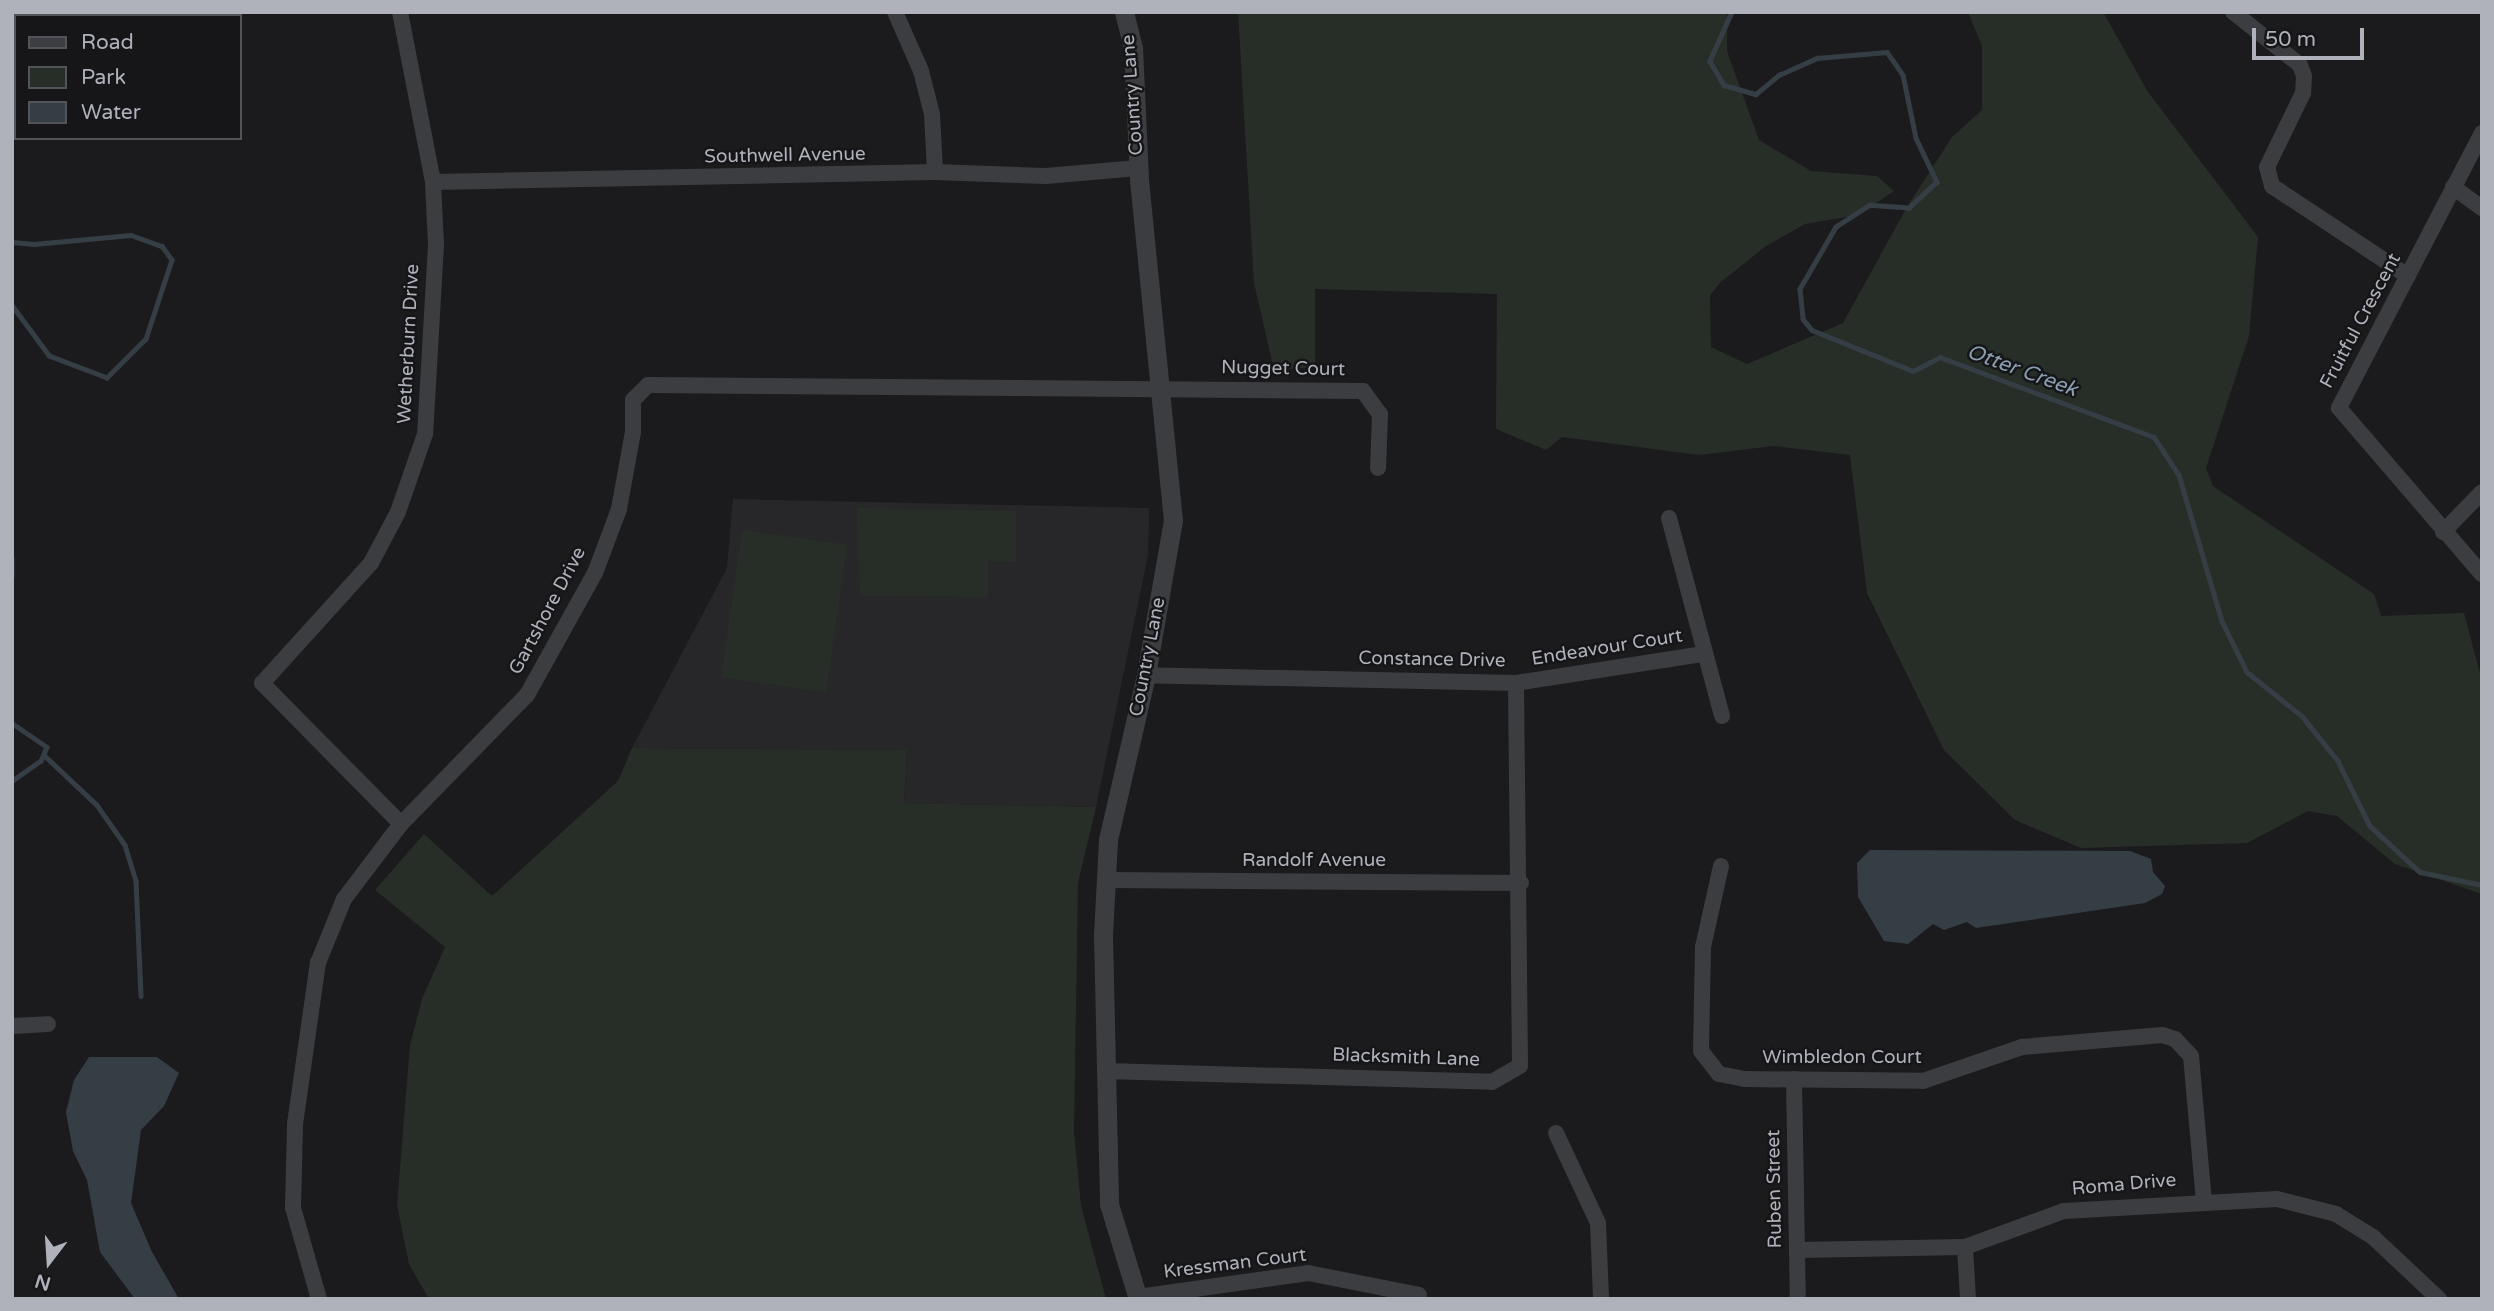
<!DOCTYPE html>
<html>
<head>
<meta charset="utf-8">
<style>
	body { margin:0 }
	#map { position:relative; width:2494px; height:1311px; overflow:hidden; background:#1b1b1d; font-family:"Varela Round",sans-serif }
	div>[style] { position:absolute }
	.built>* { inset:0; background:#27272a }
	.green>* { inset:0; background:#272e28; transform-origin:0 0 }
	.water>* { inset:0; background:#363e45 }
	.stream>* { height:4.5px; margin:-2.25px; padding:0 2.25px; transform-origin:2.25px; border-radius:2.25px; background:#363e45 }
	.minor>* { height:16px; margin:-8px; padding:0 8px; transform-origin:8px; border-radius:8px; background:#3c3d41 }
	.tertiary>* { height:19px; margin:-9.5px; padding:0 9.5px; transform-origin:9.5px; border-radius:9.5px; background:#3c3d41 }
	span { translate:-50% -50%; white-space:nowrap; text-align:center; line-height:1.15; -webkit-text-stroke:5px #161618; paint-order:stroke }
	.street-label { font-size:19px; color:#afb2bb }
	.water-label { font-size:21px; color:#8a9fb2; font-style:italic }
	.frame { position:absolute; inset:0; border:14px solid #afb2bb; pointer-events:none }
	.legend { position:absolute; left:14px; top:14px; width:228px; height:126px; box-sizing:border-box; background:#161618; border:2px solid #535459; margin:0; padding:9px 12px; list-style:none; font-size:21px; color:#afb2bb }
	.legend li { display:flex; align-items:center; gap:14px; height:35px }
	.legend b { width:35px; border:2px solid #535459 }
	.north { position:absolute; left:14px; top:1227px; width:70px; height:70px; -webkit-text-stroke:5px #161618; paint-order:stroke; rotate:197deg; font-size:19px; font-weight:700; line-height:28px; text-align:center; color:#afb2bb }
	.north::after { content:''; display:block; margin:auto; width:24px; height:32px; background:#afb2bb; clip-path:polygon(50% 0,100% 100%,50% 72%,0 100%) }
	.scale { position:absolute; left:2252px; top:28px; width:112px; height:32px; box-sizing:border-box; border:4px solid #afb2bb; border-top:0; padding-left:9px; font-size:21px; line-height:24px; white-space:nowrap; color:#afb2bb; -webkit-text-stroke:5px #161618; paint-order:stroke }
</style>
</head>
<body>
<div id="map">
	<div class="built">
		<i style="clip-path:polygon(733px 499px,1149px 508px,1148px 555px,1096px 807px,904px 803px,907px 750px,632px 748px,727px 568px)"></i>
	</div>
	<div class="green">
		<i style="clip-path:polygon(1238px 12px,1727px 12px,1727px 51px,1759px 140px,1811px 171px,1877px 176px,1894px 191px,1858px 215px,1805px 224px,1766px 246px,1721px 282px,1710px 295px,1711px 347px,1747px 364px,1843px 323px,1907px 207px,1952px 137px,1982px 110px,1982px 46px,1968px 12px,2103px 12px,2148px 92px,2258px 237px,2249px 336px,2206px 468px,2213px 486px,2374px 594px,2381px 616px,2464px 613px,2482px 681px,2482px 894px,2395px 864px,2337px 816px,2308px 811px,2247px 843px,2081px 848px,2015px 820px,1944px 750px,1867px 593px,1850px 455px,1773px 446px,1699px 455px,1562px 437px,1546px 450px,1496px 429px,1497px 294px,1315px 289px,1315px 367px,1274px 370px,1254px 283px)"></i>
		<i style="clip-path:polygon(857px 508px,1016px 511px,1016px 562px,988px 561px,988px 597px,860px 596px)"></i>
		<i style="left:742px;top:530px;width:106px;height:149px;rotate:8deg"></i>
		<i style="clip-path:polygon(632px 748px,907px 750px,904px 803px,1096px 807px,1078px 883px,1074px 1131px,1081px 1206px,1106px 1299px,429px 1299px,409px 1264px,397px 1205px,410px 1045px,422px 999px,445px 947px,375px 890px,424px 834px,492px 896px,618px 781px)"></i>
	</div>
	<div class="water">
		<i style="clip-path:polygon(1870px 850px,2130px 851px,2151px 859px,2153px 872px,2165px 886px,2162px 894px,2145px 903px,1976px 928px,1967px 922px,1944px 930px,1933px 924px,1908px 944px,1884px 941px,1858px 897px,1857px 863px)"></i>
		<i style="clip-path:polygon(89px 1057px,157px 1057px,179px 1073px,164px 1106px,141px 1130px,131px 1203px,152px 1252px,179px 1299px,135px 1299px,100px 1252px,87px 1180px,73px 1151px,66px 1112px,74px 1080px)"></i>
	</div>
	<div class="stream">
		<i style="left:55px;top:12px;width:6px;rotate:39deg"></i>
		<i style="left:1732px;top:12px;width:54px;rotate:114.2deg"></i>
		<i style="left:1710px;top:61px;width:28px;rotate:60deg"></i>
		<i style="left:1724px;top:85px;width:33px;rotate:16deg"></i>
		<i style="left:1756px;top:94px;width:30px;rotate:-40deg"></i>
		<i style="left:1779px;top:75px;width:42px;rotate:-24.1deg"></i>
		<i style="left:1817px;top:58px;width:70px;rotate:-4.9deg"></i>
		<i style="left:1887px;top:52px;width:28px;rotate:55deg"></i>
		<i style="left:1903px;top:75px;width:64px;rotate:78.3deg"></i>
		<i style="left:1916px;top:138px;width:49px;rotate:64.5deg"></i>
		<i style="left:1937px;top:182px;width:38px;rotate:137deg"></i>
		<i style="left:1909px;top:208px;width:39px;rotate:-176deg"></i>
		<i style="left:1870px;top:205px;width:40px;rotate:147.1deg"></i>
		<i style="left:1836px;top:227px;width:72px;rotate:120.1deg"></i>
		<i style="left:1800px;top:289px;width:30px;rotate:84deg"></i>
		<i style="left:1803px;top:319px;width:14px;rotate:51deg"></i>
		<i style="left:1812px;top:330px;width:109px;rotate:22.1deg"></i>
		<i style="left:1913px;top:371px;width:30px;rotate:-27deg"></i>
		<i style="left:1940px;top:357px;width:228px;rotate:20.5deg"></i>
		<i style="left:2154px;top:437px;width:45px;rotate:56.7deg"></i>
		<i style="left:2179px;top:475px;width:152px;rotate:73.6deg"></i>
		<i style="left:2222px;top:621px;width:57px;rotate:63.9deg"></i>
		<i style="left:2247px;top:672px;width:70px;rotate:38.7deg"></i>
		<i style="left:2302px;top:716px;width:58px;rotate:51.3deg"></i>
		<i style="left:2338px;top:761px;width:72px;rotate:63.8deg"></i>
		<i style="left:2370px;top:826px;width:68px;rotate:42.6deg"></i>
		<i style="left:2420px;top:872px;width:63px;rotate:11.8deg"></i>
		<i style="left:124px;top:16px;width:4px;rotate:-90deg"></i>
		<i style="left:12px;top:242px;width:22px;rotate:5deg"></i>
		<i style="left:34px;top:244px;width:97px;rotate:-5.3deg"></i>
		<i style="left:131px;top:235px;width:33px;rotate:20deg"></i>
		<i style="left:162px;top:246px;width:17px;rotate:54deg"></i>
		<i style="left:172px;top:260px;width:83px;rotate:108.2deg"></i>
		<i style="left:146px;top:339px;width:55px;rotate:135deg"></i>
		<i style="left:107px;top:378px;width:62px;rotate:-159.2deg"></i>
		<i style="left:49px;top:356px;width:62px;rotate:-126.5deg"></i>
		<i style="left:12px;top:558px;width:19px;rotate:90deg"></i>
		<i style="left:12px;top:723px;width:42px;rotate:34.4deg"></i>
		<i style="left:47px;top:747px;width:15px;rotate:113deg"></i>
		<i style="left:41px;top:761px;width:35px;rotate:145deg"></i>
		<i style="left:44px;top:755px;width:73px;rotate:43.3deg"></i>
		<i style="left:97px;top:805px;width:49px;rotate:55deg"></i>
		<i style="left:125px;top:845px;width:38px;rotate:73deg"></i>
		<i style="left:136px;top:881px;width:115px;rotate:87.5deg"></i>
	</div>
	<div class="minor">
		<i style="left:400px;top:12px;width:173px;rotate:79deg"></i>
		<i style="left:433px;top:182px;width:63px;rotate:87.3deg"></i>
		<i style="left:436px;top:245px;width:189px;rotate:93.3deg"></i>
		<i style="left:425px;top:434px;width:83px;rotate:109.1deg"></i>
		<i style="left:398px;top:512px;width:58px;rotate:117.9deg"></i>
		<i style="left:371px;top:563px;width:162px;rotate:132.2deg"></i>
		<i style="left:262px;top:683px;width:198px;rotate:45.4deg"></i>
		<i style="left:895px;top:12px;width:64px;rotate:66.2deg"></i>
		<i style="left:921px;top:71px;width:44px;rotate:75.7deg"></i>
		<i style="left:932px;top:114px;width:58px;rotate:87deg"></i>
		<i style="left:2233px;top:12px;width:85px;rotate:38.3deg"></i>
		<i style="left:2300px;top:65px;width:12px;rotate:70deg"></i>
		<i style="left:2304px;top:76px;width:17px;rotate:93deg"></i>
		<i style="left:2303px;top:93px;width:82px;rotate:115.9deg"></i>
		<i style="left:2267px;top:167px;width:20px;rotate:75deg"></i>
		<i style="left:2272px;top:186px;width:163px;rotate:33.5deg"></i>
		<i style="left:2482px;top:133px;width:310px;rotate:117.5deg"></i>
		<i style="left:2339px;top:408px;width:219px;rotate:49.3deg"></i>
		<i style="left:433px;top:182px;width:502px;rotate:-1.14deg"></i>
		<i style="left:935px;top:172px;width:111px;rotate:2.1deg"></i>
		<i style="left:1046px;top:176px;width:92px;rotate:-5deg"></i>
		<i style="left:2453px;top:187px;width:36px;rotate:36deg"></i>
		<i style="left:1669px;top:518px;width:205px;rotate:75deg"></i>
		<i style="left:2443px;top:532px;width:56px;rotate:-45.7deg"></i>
		<i style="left:1516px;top:683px;width:190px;rotate:-8.8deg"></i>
		<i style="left:1721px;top:866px;width:83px;rotate:102.5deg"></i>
		<i style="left:1703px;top:947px;width:104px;rotate:91.1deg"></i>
		<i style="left:1701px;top:1051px;width:29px;rotate:52deg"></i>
		<i style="left:1719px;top:1074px;width:25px;rotate:11deg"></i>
		<i style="left:1744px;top:1079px;width:179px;rotate:0.6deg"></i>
		<i style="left:1923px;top:1081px;width:105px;rotate:-19deg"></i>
		<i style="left:2022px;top:1047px;width:141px;rotate:-4.9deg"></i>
		<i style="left:2162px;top:1035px;width:14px;rotate:17deg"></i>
		<i style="left:2175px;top:1039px;width:23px;rotate:47deg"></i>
		<i style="left:2191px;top:1056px;width:146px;rotate:84.9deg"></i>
		<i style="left:1106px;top:880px;width:415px;rotate:0.4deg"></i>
		<i style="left:12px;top:1026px;width:36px;rotate:-3deg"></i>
		<i style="left:1105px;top:1071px;width:387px;rotate:1.6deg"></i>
		<i style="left:1492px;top:1082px;width:32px;rotate:-30deg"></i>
		<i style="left:1520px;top:1066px;width:383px;rotate:-90.6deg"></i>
		<i style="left:1516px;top:683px;width:370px;rotate:-178.8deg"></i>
		<i style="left:1794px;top:1079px;width:220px;rotate:89deg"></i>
		<i style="left:1556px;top:1133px;width:99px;rotate:65deg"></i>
		<i style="left:1598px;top:1223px;width:76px;rotate:87.7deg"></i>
		<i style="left:1965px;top:1247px;width:52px;rotate:86.7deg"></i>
		<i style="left:1797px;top:1250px;width:168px;rotate:-1deg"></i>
		<i style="left:1965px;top:1247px;width:105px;rotate:-20deg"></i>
		<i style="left:2064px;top:1211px;width:213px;rotate:-3.2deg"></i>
		<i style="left:2277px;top:1199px;width:61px;rotate:14.3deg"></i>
		<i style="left:2336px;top:1214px;width:44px;rotate:31.9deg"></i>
		<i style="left:2373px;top:1237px;width:91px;rotate:43.2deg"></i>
		<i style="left:1138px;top:1297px;width:172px;rotate:-8deg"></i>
		<i style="left:1308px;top:1273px;width:113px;rotate:11.2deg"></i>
		<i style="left:319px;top:1299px;width:95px;rotate:-105.9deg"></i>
		<i style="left:293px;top:1208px;width:84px;rotate:-88.6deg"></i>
		<i style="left:295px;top:1124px;width:163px;rotate:-81.9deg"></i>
		<i style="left:318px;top:963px;width:69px;rotate:-67.9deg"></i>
		<i style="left:344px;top:899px;width:94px;rotate:-52.8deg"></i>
		<i style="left:401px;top:824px;width:180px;rotate:-45.7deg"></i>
		<i style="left:527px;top:695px;width:140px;rotate:-60.9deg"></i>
		<i style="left:595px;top:573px;width:68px;rotate:-69.4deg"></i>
		<i style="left:619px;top:509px;width:78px;rotate:-79.7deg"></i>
		<i style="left:633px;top:432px;width:32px;rotate:-90deg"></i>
		<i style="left:633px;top:400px;width:21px;rotate:-45deg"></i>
		<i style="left:648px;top:385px;width:715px;rotate:0.48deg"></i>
		<i style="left:1363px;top:391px;width:29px;rotate:54deg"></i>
		<i style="left:1380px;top:414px;width:54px;rotate:92.1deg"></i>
	</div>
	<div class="tertiary">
		<i style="left:1124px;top:12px;width:36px;rotate:76deg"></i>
		<i style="left:1133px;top:47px;width:133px;rotate:87.4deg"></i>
		<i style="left:1139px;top:180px;width:342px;rotate:84.3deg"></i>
		<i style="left:1173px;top:520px;width:157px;rotate:99.9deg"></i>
		<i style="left:1146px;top:675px;width:169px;rotate:103deg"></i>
		<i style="left:1108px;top:840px;width:95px;rotate:93deg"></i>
		<i style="left:1103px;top:935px;width:269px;rotate:88.7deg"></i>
		<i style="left:1109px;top:1204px;width:99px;rotate:73deg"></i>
	</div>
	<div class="street-label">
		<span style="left:1133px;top:95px;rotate:-94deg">Country Lane</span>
		<span style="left:785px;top:156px;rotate:-1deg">Southwell Avenue</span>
		<span style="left:2361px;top:321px;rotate:-62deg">Fruitful Crescent</span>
		<span style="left:409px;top:344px;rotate:-87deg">Wetherburn Drive</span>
		<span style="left:1283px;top:369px;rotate:1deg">Nugget Court</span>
		<span style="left:548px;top:611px;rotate:-62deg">Gartshore Drive</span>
		<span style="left:1607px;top:648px;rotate:-9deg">Endeavour Court</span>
		<span style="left:1148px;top:657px;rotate:-79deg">Country Lane</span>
		<span style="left:1432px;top:660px;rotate:1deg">Constance Drive</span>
		<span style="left:1314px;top:861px">Randolf Avenue</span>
		<span style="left:1406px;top:1058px;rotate:2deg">Blacksmith Lane</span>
		<span style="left:1842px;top:1058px">Wimbledon Court</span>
		<span style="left:2124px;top:1185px;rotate:-5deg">Roma Drive</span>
		<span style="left:1775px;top:1189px;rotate:-91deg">Ruben Street</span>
		<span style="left:1235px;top:1264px;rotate:-7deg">Kressman Court</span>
	</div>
	<div class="water-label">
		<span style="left:2022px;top:371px;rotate:20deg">Otter Creek</span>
	</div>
	<div class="frame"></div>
	<ul class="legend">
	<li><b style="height:9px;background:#3c3d41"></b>Road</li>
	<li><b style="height:19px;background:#272e28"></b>Park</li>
	<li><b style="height:19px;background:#363e45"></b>Water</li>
	</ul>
	<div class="north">N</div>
	<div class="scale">50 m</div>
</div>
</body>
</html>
